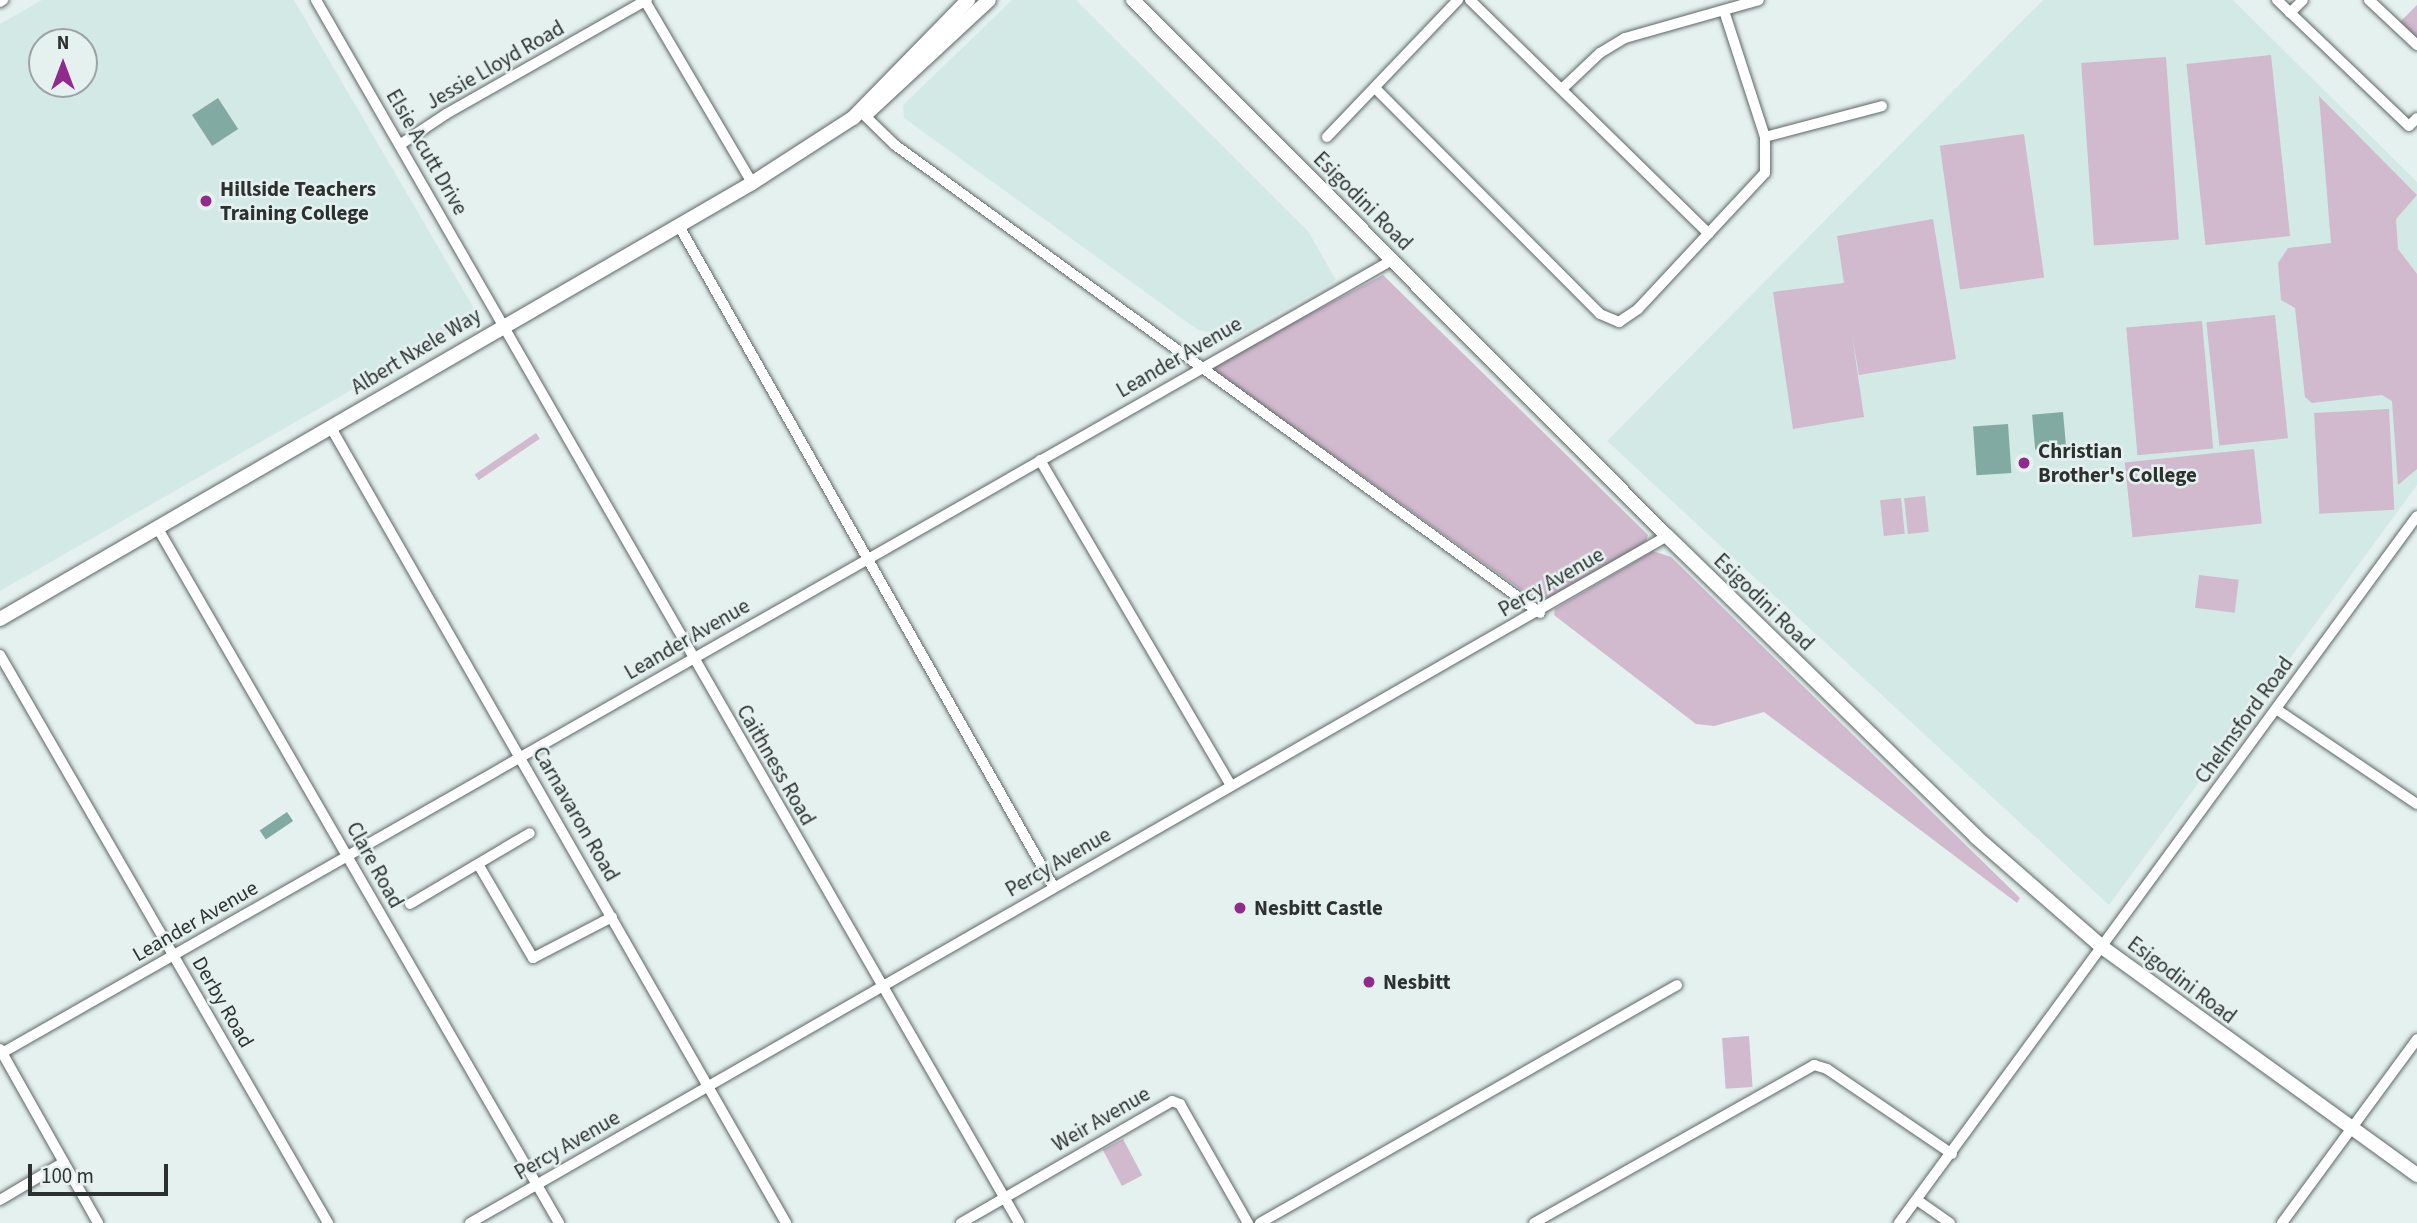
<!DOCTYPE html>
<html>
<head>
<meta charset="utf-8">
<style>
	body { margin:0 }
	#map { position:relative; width:2417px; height:1223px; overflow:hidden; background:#e5f1ef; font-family:"Source Sans 3",sans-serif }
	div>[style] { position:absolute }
	.built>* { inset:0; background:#d3e9e5 }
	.green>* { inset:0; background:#d1b9ce; transform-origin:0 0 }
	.water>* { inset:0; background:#81aaa3; transform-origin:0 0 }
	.roads { filter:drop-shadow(0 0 2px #5d6866) drop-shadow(0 0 2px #5d6866) }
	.street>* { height:10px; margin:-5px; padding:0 5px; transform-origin:5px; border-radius:5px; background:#fff }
	.secondary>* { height:14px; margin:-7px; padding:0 7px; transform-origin:7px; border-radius:7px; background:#fff }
	.dots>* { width:19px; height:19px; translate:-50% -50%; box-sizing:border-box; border:4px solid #e5f1ef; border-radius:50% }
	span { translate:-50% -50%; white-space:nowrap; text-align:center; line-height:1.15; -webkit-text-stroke:5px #e5f1ef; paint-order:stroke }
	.street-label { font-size:21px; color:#2c3130 }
	.poi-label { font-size:21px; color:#2c3130; font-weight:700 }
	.left { translate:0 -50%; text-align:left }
	.north { position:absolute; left:28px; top:28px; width:70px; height:70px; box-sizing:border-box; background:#e5f1ef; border:2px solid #9ba4a3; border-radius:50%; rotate:0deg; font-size:19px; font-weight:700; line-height:28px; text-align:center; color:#2c3130 }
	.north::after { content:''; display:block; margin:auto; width:24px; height:32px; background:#922a8e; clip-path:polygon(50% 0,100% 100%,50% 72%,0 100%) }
	.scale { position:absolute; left:28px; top:1164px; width:140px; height:32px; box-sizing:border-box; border:4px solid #2c3130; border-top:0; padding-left:9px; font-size:21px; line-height:24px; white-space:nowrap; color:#2c3130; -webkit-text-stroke:5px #e5f1ef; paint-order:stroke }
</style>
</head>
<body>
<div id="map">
	<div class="built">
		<i style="clip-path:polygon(evenodd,42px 0,294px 0,479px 317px,0 591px,0 24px,42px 0,42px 42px,84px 42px,84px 84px,42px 84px,42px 42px)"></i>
		<i style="clip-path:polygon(1012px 0,1076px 0,1308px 231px,1336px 280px,1234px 338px,1198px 330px,904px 118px,903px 105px)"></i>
		<i style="clip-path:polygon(2043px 0,2233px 0,2417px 182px,2417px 485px,2109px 905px,1607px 441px)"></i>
	</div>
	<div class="green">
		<i style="clip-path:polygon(2417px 5px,2417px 39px,2400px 22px)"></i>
		<i style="left:2271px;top:55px;width:182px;height:85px;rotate:84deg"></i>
		<i style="left:2166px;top:57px;width:183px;height:85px;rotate:86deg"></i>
		<i style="clip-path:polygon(2319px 96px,2417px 195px,2396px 219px,2398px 249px,2417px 274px,2417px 469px,2398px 485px,2392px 401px,2382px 395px,2312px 403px,2305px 397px,2295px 308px,2281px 300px,2278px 263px,2288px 248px,2331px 243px)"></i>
		<i style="left:2024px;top:134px;width:145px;height:85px;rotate:82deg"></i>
		<i style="clip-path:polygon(1933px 219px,1956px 359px,1859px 375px,1852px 335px,1864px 417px,1793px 429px,1773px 292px,1844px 283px,1837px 236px)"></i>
		<i style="clip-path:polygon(1383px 275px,1648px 535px,1646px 543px,1541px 604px,1215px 371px,1215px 364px)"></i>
		<i style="left:2275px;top:315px;width:124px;height:69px;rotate:84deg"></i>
		<i style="left:2202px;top:321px;width:128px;height:76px;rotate:85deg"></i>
		<i style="left:2389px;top:409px;width:101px;height:75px;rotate:87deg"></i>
		<i style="left:536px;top:433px;width:7px;height:74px;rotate:56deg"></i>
		<i style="left:2254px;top:449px;width:75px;height:130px;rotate:84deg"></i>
		<i style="left:1925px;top:496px;width:36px;height:21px;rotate:84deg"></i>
		<i style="left:1901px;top:498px;width:36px;height:21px;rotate:84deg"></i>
		<i style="clip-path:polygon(1653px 551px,1671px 557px,2020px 898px,2017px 903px,1764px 712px,1714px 726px,1696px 724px,1554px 615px,1555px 609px)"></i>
		<i style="left:2199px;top:575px;width:40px;height:33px;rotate:7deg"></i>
		<i style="left:1749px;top:1036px;width:51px;height:27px;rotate:86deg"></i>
		<i style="left:1123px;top:1139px;width:41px;height:23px;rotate:62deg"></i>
	</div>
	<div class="water">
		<i style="left:218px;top:98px;width:37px;height:31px;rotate:57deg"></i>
		<i style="left:2063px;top:412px;width:35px;height:31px;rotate:85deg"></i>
		<i style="left:2008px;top:424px;width:49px;height:35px;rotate:86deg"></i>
		<i style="left:287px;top:812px;width:11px;height:33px;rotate:56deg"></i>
	</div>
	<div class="roads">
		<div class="street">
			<i style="left:316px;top:0;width:1411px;rotate:60.11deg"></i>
			<i style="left:1470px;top:0;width:334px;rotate:44.4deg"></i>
			<i style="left:2277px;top:0;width:182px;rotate:43.7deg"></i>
			<i style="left:2409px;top:126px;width:11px;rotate:-45deg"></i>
			<i style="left:2369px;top:0;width:66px;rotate:43.2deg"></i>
			<i style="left:645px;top:1px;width:211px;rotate:59.5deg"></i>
			<i style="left:0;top:2px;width:4px;rotate:-34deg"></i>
			<i style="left:2290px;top:13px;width:18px;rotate:-45deg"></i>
			<i style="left:1375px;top:88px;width:319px;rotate:45.1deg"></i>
			<i style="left:1600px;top:314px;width:21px;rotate:23deg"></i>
			<i style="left:1619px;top:322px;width:23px;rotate:-34deg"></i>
			<i style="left:1638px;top:309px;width:186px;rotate:-47deg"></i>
			<i style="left:1765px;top:173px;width:36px;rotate:-90deg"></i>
			<i style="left:1765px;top:137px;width:133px;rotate:-108deg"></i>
			<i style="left:1563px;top:88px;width:51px;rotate:-43.4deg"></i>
			<i style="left:1600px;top:53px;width:29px;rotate:-31deg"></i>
			<i style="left:1625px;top:38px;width:139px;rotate:-15.8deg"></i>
			<i style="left:859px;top:110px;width:50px;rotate:44.2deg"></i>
			<i style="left:895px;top:145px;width:797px;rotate:35.96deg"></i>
			<i style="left:1327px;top:137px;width:190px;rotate:-46.3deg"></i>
			<i style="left:1765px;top:137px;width:121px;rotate:-14.8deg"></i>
			<i style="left:401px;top:144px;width:54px;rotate:-33.7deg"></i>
			<i style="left:446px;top:114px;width:231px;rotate:-29.6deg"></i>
			<i style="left:679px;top:226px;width:759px;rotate:60.46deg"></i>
			<i style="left:330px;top:426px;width:918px;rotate:60.22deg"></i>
			<i style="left:1040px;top:460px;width:377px;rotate:59.6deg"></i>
			<i style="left:157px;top:527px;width:804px;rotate:59.99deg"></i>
			<i style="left:0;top:655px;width:656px;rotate:60deg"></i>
			<i style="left:2276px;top:709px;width:170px;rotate:34deg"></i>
			<i style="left:478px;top:864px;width:109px;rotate:59.7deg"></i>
			<i style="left:533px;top:958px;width:89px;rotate:-27.4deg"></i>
			<i style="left:410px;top:904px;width:139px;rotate:-30.6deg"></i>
			<i style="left:0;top:1049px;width:200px;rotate:60.6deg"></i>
			<i style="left:2px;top:1053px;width:1600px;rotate:-29.7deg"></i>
			<i style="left:0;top:1200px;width:74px;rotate:-30.7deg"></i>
			<i style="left:1917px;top:1200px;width:40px;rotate:34.9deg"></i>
			<i style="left:470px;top:1223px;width:1380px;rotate:-29.85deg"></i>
			<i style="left:961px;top:1223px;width:244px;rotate:-30deg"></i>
			<i style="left:1172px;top:1101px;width:9px;rotate:21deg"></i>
			<i style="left:1180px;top:1104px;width:137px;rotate:60.3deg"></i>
			<i style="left:1260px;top:1223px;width:480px;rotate:-29.7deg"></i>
			<i style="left:1534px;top:1223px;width:322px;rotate:-29.4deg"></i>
			<i style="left:1814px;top:1065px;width:14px;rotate:17deg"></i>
			<i style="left:1827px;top:1069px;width:151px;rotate:34.2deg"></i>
			<i style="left:1899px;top:1223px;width:876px;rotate:-53.77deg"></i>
			<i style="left:2282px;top:1223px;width:228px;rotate:-53.7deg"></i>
		</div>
		<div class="secondary">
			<i style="left:1133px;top:0;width:757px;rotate:45.11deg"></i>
			<i style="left:1667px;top:536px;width:431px;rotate:44.2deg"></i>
			<i style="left:1976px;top:837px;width:167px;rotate:41.1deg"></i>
			<i style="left:2102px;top:947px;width:389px;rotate:35.9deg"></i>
			<i style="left:867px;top:113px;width:166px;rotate:-42.8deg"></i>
			<i style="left:0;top:619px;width:869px;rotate:-30.1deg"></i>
			<i style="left:752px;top:183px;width:120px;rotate:-32.8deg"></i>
			<i style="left:853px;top:118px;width:165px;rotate:-45.7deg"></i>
		</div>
	</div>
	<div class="dots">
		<i style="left:206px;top:201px;background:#922a8e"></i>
		<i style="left:2024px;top:463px;background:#922a8e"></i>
		<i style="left:1240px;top:908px;background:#922a8e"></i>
		<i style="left:1369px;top:982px;background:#922a8e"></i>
	</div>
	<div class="street-label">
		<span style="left:495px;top:65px;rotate:-30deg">Jessie Lloyd Road</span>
		<span style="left:427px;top:152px;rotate:60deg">Elsie Acutt Drive</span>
		<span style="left:1363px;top:201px;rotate:45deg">Esigodini Road</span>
		<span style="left:416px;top:351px;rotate:-31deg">Albert Nxele Way</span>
		<span style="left:1179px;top:357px;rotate:-30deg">Leander Avenue</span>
		<span style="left:1551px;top:582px;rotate:-30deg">Percy Avenue</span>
		<span style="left:1764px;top:602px;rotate:44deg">Esigodini Road</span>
		<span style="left:687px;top:639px;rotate:-30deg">Leander Avenue</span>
		<span style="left:2244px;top:720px;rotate:-54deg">Chelmsford Road</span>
		<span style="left:776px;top:765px;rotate:60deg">Caithness Road</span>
		<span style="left:576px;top:814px;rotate:60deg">Carnavaron Road</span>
		<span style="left:1058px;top:862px;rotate:-30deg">Percy Avenue</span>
		<span style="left:375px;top:865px;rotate:61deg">Clare Road</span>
		<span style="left:195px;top:921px;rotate:-30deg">Leander Avenue</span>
		<span style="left:2182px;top:980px;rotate:37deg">Esigodini Road</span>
		<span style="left:223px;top:1002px;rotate:60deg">Derby Road</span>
		<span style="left:1101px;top:1119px;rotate:-30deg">Weir Avenue</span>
		<span style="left:567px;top:1145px;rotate:-30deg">Percy Avenue</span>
	</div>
	<div class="poi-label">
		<span class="left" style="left:220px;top:201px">Hillside Teachers<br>Training College</span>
		<span class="left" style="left:2038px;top:463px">Christian<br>Brother's College</span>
		<span class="left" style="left:1254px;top:908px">Nesbitt Castle</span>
		<span class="left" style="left:1383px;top:982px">Nesbitt</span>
	</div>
	<div class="north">N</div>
	<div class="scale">100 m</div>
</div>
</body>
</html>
